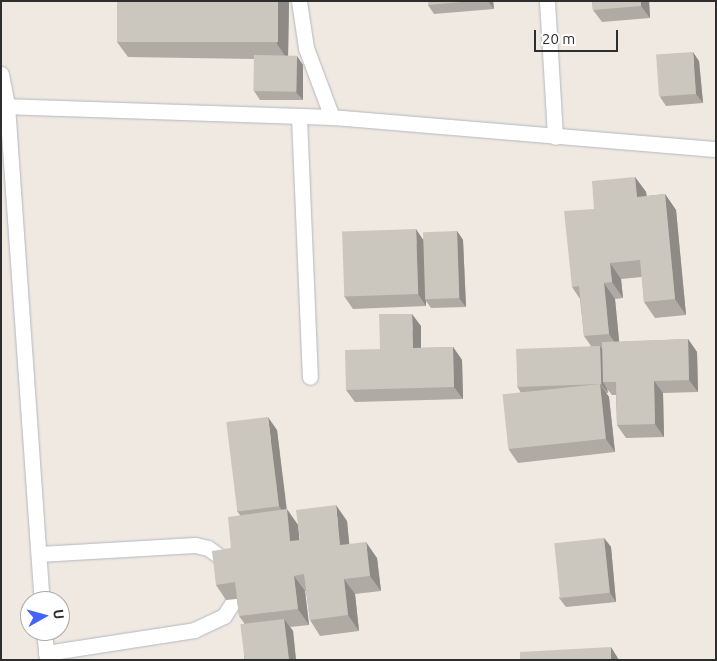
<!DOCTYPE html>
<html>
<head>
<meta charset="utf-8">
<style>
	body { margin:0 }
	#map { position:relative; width:717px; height:661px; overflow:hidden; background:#efe9e1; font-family:Ubuntu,sans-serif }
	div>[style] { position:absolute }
	.roads { filter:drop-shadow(0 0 1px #b4b7c1) drop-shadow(0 0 1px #b4b7c1) }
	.lane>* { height:15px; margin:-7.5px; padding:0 7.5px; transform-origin:7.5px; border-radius:7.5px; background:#fff }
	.wall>* { inset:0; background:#afaba4 }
	.shaded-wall>* { inset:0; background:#8e8b86 }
	.building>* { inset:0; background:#cbc7bf; transform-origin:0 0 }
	span { translate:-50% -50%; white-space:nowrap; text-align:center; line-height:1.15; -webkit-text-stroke:4px #fff; paint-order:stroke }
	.frame { position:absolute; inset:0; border:2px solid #2e2e2e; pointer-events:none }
	.north { position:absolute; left:20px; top:591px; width:50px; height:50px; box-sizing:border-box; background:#fff; border:1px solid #ababab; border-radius:50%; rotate:83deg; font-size:14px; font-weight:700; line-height:20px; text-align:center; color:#2e2e2e }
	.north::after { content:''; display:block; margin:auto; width:18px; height:22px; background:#4264fb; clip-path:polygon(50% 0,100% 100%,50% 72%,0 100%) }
	.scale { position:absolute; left:534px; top:30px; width:84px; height:22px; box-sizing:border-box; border:2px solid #2e2e2e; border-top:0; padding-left:6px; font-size:15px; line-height:18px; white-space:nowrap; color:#2e2e2e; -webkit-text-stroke:4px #fff; paint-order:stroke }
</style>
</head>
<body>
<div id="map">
	<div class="roads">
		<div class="lane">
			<i style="left:299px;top:1px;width:48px;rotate:81.5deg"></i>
			<i style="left:306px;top:48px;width:74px;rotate:69.4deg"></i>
			<i style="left:547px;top:1px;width:136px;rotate:86.6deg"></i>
			<i style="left:1px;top:74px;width:32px;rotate:79deg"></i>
			<i style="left:7px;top:105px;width:497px;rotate:86deg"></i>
			<i style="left:1px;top:106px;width:331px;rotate:1.9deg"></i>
			<i style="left:332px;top:117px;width:385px;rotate:4.8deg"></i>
			<i style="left:299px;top:117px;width:260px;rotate:87.6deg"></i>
			<i style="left:39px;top:554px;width:156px;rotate:-3.3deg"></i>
			<i style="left:195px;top:545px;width:13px;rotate:13deg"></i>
			<i style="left:208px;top:548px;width:26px;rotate:36deg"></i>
			<i style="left:44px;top:631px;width:29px;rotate:84deg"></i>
			<i style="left:46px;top:653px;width:150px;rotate:-8.8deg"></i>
			<i style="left:194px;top:630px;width:33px;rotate:-25deg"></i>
			<i style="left:224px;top:616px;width:20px;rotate:-57deg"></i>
		</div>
	</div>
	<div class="wall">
		<i style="clip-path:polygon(117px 1px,289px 1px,288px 56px,303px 65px,303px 100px,260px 100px,254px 91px,254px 59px,128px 57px,117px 42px)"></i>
		<i style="clip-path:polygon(428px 1px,493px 1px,494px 9px,434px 14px,428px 5px)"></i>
		<i style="clip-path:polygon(592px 1px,649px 1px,650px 18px,602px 22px,593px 10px)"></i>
		<i style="clip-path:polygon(699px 61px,703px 103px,666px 106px,660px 97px)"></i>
		<i style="clip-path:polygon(635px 177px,646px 192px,647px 196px,665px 194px,676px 210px,686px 315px,655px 318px,644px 302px,642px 277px,621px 279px,623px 298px,615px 299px,619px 342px,688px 339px,697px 352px,698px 392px,663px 393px,664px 437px,626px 438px,617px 425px,616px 395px,612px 395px,607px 389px,608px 393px,606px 393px,609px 397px,615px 452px,518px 463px,509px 450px,521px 393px,517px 386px,591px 346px,584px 336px,580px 299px,572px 287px,594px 209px)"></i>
		<i style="clip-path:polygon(457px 231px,463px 240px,466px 307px,431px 308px,426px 301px,426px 306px,353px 309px,344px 296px,423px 239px)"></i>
		<i style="clip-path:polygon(421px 326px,421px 348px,453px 347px,462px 360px,463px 399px,355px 402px,346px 390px,380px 349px)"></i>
		<i style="clip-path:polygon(277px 430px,286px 509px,298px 525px,299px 540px,347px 521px,349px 544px,377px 558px,381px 591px,355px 594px,359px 631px,320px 636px,310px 620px,306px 591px,305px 591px,309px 625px,290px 627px,293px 631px,296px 660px,244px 660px,244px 623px,239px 616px,237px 599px,226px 600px,216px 585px,231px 548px,240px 515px,237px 511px)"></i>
		<i style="clip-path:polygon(604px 538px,611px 547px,616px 602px,566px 607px,559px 598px)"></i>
	</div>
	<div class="shaded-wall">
		<i style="clip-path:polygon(278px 1px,289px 1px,288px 60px,277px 44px)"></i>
		<i style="clip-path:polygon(488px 1px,493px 1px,494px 9px)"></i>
		<i style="clip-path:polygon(641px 1px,649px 1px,650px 18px,641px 6px)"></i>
		<i style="clip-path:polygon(693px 52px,699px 61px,703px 103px,696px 94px)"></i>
		<i style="clip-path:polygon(297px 56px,303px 65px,303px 100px,296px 92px)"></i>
		<i style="clip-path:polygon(635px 177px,646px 192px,648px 213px,637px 197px)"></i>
		<i style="clip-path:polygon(665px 194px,676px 210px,686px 315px,675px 299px)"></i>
		<i style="clip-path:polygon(416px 229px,424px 241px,425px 299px,426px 301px,426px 306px,418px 294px)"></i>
		<i style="clip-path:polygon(457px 231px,463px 240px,466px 307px,459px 298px)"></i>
		<i style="clip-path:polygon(610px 263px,621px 279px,623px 298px,612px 282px)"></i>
		<i style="clip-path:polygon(604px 283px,615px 299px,620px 350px,609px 334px)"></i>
		<i style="clip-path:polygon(412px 314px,421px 326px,421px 360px,413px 348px)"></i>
		<i style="clip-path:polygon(688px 339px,697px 352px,698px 392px,689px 380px)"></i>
		<i style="clip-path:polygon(600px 346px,606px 355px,603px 382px,607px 389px,608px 393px,601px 384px)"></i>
		<i style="clip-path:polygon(453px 347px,462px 360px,463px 399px,454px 387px)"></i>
		<i style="clip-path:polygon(654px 381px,663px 393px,664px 437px,655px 424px)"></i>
		<i style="clip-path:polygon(600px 384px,609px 397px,615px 452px,606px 439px)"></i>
		<i style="clip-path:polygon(268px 417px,277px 430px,288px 519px,279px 506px)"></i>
		<i style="clip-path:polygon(336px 505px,347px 521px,351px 561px,340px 545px)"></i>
		<i style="clip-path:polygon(287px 509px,298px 525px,301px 557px,290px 541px)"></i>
		<i style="clip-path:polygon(604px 538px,611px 547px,616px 602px,610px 593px)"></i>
		<i style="clip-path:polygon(366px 542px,377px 558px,381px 591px,370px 576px)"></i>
		<i style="clip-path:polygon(294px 576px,305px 591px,309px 625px,298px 609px)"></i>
		<i style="clip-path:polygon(344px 579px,355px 594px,359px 631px,348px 615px)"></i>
		<i style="clip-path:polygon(284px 619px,293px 631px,296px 660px,289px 660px)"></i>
		<i style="clip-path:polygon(611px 647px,619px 660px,611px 660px)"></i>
	</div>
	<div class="building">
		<i style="left:117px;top:1px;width:161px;height:41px"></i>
		<i style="clip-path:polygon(428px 1px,473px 1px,428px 5px)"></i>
		<i style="clip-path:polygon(592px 1px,641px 1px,641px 6px,593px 10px)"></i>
		<i style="left:693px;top:52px;width:42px;height:37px;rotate:86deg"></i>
		<i style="left:254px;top:55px;width:43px;height:36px;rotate:1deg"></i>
		<i style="clip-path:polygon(635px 177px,637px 197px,665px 194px,675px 299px,644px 302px,640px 260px,610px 263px,612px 282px,604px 283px,609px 334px,584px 336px,579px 286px,572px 287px,564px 211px,594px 209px,592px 181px)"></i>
		<i style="left:416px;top:229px;width:65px;height:74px;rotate:88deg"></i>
		<i style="left:457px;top:231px;width:67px;height:34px;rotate:88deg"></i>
		<i style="clip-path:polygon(379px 314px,412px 314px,413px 348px,453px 347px,454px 387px,346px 390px,345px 350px,380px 349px)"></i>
		<i style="clip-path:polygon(688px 339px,689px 380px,654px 381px,655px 424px,617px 425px,616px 382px,603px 382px,602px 342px)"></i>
		<i style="left:600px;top:346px;width:38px;height:84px;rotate:88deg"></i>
		<i style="left:600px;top:384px;width:55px;height:98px;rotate:84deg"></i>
		<i style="left:268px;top:417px;width:90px;height:42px;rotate:83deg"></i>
		<i style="clip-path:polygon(336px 505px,340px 545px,366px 542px,370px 576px,344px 579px,348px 615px,310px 620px,304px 574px,294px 576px,298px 609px,239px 616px,235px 582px,216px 585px,212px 551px,231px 548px,228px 517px,287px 509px,290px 541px,300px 540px,296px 510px)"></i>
		<i style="left:604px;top:538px;width:55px;height:50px;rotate:84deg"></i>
		<i style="left:284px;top:619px;width:41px;height:44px;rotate:83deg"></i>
		<i style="clip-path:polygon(611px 647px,611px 660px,520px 660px,520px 652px)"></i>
	</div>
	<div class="frame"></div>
	<div class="north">U</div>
	<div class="scale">20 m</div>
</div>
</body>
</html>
